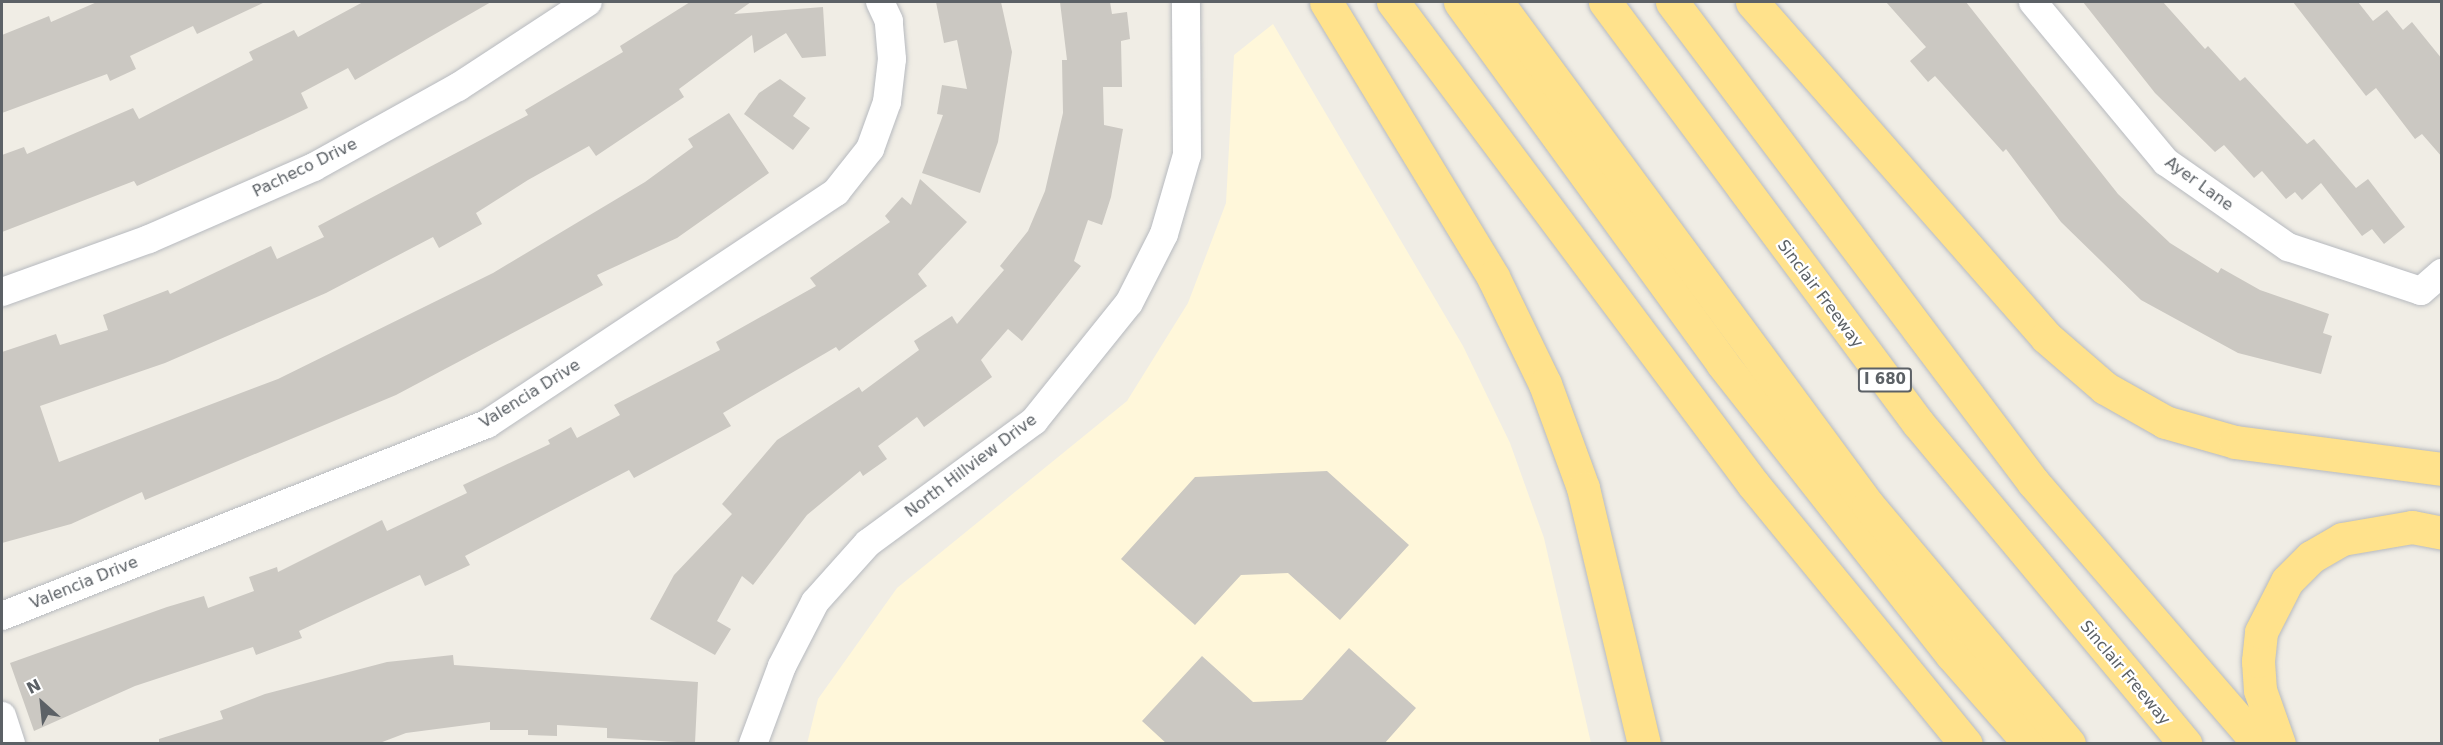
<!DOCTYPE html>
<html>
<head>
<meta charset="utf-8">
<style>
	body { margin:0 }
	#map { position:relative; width:2443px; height:745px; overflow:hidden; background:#f0ede5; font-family:"DejaVu Sans",sans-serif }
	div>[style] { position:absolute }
	.commercial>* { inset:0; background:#fff7da }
	.building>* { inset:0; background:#cbc8c2 }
	.roads { filter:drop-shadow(0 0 2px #b7babf) drop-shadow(0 0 2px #b7babf) }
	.minor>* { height:28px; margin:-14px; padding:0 14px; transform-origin:14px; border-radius:14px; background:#fff }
	.highway>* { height:33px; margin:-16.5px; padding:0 16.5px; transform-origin:16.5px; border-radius:16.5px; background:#ffe28c }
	span { translate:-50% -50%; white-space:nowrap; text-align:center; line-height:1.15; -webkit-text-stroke:4.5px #fff; paint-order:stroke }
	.shield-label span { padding:2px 4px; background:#fff; border:2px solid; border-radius:4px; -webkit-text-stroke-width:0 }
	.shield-label { font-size:15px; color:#5c6166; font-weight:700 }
	.street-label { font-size:16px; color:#5c6166 }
	.frame { position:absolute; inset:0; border:3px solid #5c6166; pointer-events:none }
	.north { position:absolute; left:12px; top:673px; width:60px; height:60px; -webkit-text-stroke:4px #fff; paint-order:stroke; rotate:333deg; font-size:16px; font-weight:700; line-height:24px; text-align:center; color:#5c6166 }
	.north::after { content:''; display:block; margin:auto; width:21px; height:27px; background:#5c6166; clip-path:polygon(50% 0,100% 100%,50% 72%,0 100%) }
</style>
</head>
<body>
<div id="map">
	<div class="commercial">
		<i style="clip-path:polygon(1273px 24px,1463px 346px,1510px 443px,1544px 538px,1591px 743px,807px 744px,818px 699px,897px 588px,1127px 401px,1188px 303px,1226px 203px,1234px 55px)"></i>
	</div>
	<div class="building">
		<i style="clip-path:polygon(97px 2px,265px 2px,197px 34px,193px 26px,130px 56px,136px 69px,110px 81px,107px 74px,2px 113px,2px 35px,49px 16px,51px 22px)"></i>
		<i style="clip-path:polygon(363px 2px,491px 2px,355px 80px,348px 68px,301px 93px,308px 108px,283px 120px,137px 186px,134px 181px,2px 232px,2px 155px,24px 147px,27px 154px,133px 108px,139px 119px,253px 60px,249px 52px,294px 30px,298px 37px)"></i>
		<i style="clip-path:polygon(690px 2px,751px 2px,734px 14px,823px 7px,826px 56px,802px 58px,786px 33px,754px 53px,752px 35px,679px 89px,684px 97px,596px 156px,589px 146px,528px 180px,476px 213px,482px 224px,439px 248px,433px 237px,326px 293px,165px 363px,40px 406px,59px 462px,278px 379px,493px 273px,645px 182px,693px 147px,688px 139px,729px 113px,769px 173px,677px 238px,597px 275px,603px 285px,396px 395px,145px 500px,142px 492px,71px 524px,2px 543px,2px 352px,56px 334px,60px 345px,108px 330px,103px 315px,168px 290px,170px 294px,271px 246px,277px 259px,324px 237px,318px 226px,528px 115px,525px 110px,623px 52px,620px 46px)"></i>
		<i style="clip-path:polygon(936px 2px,1001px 2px,1012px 52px,998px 142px,980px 193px,922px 173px,943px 115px,937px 114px,942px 85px,967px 89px,957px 40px,944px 43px)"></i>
		<i style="clip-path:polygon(1060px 2px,1110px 2px,1112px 14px,1127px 12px,1130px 39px,1121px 41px,1122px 87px,1103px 87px,1104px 125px,1123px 129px,1111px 197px,1102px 225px,1088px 220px,1074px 261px,1081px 266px,1022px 341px,1008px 329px,981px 360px,992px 377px,924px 427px,917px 417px,878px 446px,887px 459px,863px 476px,860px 471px,807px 515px,753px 585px,742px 576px,717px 621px,731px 629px,715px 655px,650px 619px,674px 575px,732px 514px,722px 504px,777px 440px,859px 387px,862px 392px,919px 350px,914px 341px,952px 316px,957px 324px,1004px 270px,1000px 266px,1028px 231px,1045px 191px,1063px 113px,1062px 60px,1067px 60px)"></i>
		<i style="clip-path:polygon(1886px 2px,1966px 2px,2118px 194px,2170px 243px,2218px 273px,2221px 268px,2260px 290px,2329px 314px,2323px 333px,2332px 336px,2321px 374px,2238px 353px,2141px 300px,2061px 222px,2006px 149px,2003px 152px,1935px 76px,1928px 82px,1910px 61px,1926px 47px)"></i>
		<i style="clip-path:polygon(2083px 2px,2163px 2px,2205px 49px,2208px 46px,2240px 81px,2245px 77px,2307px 144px,2314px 139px,2356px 188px,2368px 179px,2405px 227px,2384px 244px,2372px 229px,2362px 236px,2321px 183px,2302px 200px,2295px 192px,2286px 199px,2262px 171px,2254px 178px,2224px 145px,2215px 152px,2155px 93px)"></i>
		<i style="clip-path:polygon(2293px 2px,2358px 2px,2373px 21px,2387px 10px,2403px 30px,2412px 22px,2442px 59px,2442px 157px,2422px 134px,2415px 139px,2376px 88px,2366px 96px)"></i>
		<i style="clip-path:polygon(780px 79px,806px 98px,793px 116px,810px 128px,793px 150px,744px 114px,759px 93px)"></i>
		<i style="clip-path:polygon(920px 179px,967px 222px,918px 274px,927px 286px,839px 351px,836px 347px,723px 413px,731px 426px,634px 478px,629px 470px,465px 556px,470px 565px,425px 586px,420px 575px,299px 631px,302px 638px,256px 655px,253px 647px,135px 686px,34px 731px,10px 663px,167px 607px,204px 596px,208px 608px,254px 591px,249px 577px,277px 567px,278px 572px,382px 520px,387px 531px,467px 493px,463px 485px,550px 444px,548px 440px,571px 427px,577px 438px,620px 415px,614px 405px,720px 350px,716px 342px,816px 286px,810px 278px,890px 222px,885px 216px,902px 197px,911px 205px)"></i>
		<i style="clip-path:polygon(1327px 471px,1409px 545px,1340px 620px,1288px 573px,1241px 575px,1195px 625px,1121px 559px,1195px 477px)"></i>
		<i style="clip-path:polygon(1349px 648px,1416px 708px,1384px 744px,1167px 744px,1142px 721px,1202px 656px,1253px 702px,1302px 700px)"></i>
		<i style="clip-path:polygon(453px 655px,454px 665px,698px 682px,695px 743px,607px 738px,607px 728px,557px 725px,557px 736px,528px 735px,528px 730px,490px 730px,490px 722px,406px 733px,377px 744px,159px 744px,159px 739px,223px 719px,220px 711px,265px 694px,387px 662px)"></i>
	</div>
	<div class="roads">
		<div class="minor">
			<i style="left:2033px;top:2px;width:208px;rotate:50.3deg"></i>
			<i style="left:2166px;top:162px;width:149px;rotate:34.9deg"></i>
			<i style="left:2288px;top:247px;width:140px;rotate:18.3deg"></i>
			<i style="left:2421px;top:291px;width:28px;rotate:-41deg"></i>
			<i style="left:2px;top:292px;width:156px;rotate:-19.8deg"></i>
			<i style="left:149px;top:239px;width:180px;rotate:-23.6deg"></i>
			<i style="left:314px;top:167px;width:165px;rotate:-29.1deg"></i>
			<i style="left:458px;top:87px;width:155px;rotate:-33.2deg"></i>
			<i style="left:2px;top:616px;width:522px;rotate:-21.6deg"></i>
			<i style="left:487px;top:424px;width:419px;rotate:-33.6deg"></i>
			<i style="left:836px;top:192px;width:55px;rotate:-51.7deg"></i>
			<i style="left:870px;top:149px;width:50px;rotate:-70.1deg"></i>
			<i style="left:887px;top:102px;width:43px;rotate:-83.4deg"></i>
			<i style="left:892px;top:59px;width:38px;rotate:-95deg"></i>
			<i style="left:889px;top:21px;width:21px;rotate:-115deg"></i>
			<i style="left:2px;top:716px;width:29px;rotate:72deg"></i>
			<i style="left:753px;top:744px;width:83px;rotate:-69.6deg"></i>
			<i style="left:782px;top:666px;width:72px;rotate:-62.7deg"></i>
			<i style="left:815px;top:602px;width:79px;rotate:-48.1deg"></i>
			<i style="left:868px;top:543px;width:206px;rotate:-36.3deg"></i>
			<i style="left:1034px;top:421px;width:151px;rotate:-51.2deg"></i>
			<i style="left:1129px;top:303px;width:77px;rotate:-63.1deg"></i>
			<i style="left:1164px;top:234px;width:82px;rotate:-73.8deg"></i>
			<i style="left:1187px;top:155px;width:153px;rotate:-90.4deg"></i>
		</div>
		<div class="highway">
			<i style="left:1326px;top:2px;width:322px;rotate:58.7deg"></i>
			<i style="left:1493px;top:277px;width:119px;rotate:64.1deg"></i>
			<i style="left:1545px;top:384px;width:111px;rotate:69.9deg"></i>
			<i style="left:1583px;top:488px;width:263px;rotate:76.6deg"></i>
			<i style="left:1393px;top:2px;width:602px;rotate:53.24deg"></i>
			<i style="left:1753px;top:484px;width:336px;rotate:50.7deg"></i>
			<i style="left:1460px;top:2px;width:446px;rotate:54deg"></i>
			<i style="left:1722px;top:363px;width:372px;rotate:51.8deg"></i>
			<i style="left:1952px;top:655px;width:118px;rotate:48.8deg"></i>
			<i style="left:1497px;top:2px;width:625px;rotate:53.59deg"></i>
			<i style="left:1868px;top:505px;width:312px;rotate:49.9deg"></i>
			<i style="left:1605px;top:2px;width:525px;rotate:53.37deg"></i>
			<i style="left:1918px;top:423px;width:418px;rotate:50.2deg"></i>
			<i style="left:1672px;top:2px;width:601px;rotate:53.05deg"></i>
			<i style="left:2033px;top:482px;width:346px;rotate:49.2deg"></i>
			<i style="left:1752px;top:2px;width:446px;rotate:48.7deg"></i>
			<i style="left:2046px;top:337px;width:78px;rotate:40.8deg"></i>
			<i style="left:2105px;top:388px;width:69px;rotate:29.5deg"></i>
			<i style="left:2165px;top:422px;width:73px;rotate:15.9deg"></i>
			<i style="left:2235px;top:442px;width:209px;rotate:7.4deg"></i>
			<i style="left:2279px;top:744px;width:57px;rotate:-109.4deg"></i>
			<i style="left:2260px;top:690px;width:29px;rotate:-94deg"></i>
			<i style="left:2258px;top:661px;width:29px;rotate:-84deg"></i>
			<i style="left:2261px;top:632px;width:57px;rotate:-63deg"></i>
			<i style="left:2287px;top:581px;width:34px;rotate:-45deg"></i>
			<i style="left:2311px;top:557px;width:36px;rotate:-30deg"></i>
			<i style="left:2342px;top:539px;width:71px;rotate:-9.7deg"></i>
			<i style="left:2412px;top:527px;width:31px;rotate:11deg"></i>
		</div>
	</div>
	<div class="shield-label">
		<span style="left:1885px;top:380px">I 680</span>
	</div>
	<div class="street-label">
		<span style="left:305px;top:168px;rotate:-26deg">Pacheco Drive</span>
		<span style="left:2199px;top:184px;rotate:36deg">Ayer Lane</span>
		<span style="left:1820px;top:294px;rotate:53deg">Sinclair Freeway</span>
		<span style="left:530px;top:394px;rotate:-32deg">Valencia Drive</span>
		<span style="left:971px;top:466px;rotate:-37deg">North Hillview Drive</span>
		<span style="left:84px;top:583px;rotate:-22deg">Valencia Drive</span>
		<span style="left:2125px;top:673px;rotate:50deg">Sinclair Freeway</span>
	</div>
	<div class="frame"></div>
	<div class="north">N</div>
</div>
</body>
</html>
